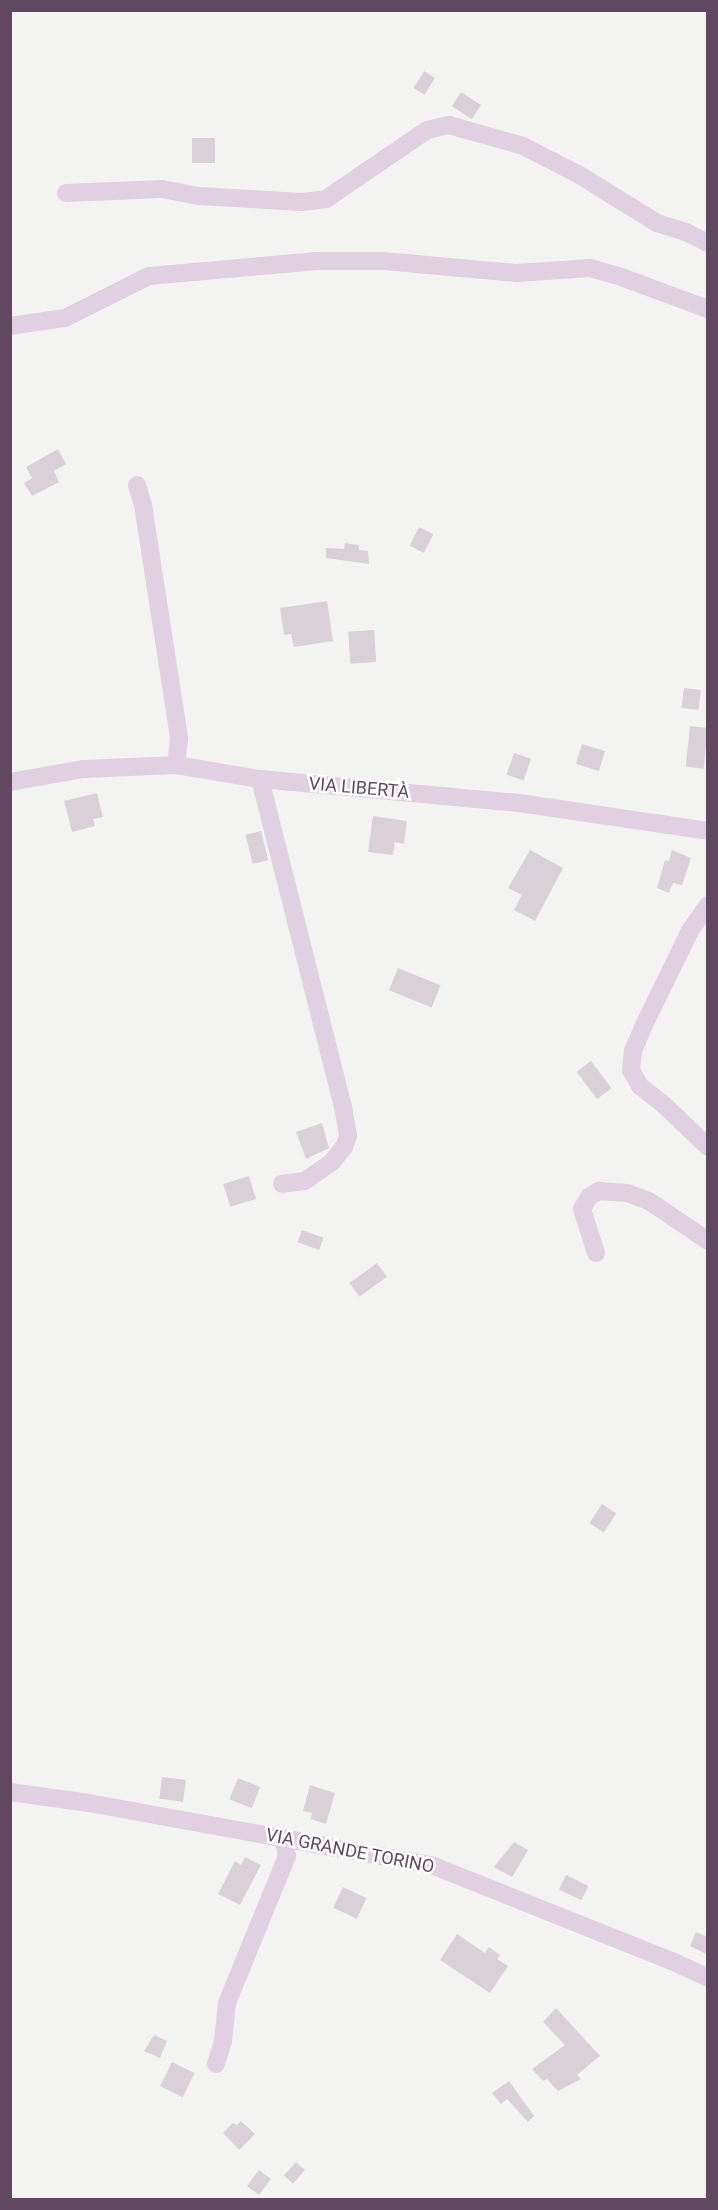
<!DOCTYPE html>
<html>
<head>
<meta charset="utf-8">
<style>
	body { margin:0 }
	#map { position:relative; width:718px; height:2210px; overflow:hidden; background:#f3f4f2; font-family:Roboto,sans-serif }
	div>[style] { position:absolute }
	.building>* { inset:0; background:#d9d1d7; transform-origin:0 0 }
	.minor>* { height:18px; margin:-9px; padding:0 9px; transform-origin:9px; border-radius:9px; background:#e1d0e1 }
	span { translate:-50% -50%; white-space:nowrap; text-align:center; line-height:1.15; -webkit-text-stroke:5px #fff; paint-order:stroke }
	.street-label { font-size:18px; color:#604960 }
	.frame { position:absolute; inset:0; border:12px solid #604960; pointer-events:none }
</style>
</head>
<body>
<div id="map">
	<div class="building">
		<i style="left:424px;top:71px;width:13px;height:20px;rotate:32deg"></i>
		<i style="left:461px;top:92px;width:24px;height:17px;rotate:33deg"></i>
		<i style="left:192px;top:138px;width:23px;height:25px"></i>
		<i style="clip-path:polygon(58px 449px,66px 464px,54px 471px,59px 482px,32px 496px,24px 483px,32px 478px,26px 467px)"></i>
		<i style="left:419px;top:527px;width:16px;height:21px;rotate:27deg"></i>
		<i style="clip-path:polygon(345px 543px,359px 545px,359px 550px,368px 551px,369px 564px,326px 558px,326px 548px,344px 549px)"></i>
		<i style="clip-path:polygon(327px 601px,333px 641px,294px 647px,291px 634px,284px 635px,280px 608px)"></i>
		<i style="left:374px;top:630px;width:32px;height:26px;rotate:86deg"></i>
		<i style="left:684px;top:688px;width:17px;height:20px;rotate:7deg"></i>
		<i style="left:690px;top:726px;width:18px;height:41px;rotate:6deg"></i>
		<i style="left:582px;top:744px;width:24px;height:21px;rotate:17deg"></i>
		<i style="left:514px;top:753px;width:18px;height:23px;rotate:19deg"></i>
		<i style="clip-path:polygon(97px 793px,103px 817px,93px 819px,95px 826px,72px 832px,64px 801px)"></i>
		<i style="clip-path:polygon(373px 816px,407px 821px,404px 844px,395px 842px,393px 855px,368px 852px)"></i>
		<i style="left:261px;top:831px;width:30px;height:16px;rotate:76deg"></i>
		<i style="clip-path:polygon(530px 850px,563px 868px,535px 921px,514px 910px,522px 895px,508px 888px)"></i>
		<i style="clip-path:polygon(672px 850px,691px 858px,682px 885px,673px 883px,669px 893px,657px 888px,665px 860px,669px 861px)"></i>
		<i style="left:398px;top:968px;width:46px;height:24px;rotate:22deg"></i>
		<i style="left:591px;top:1061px;width:34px;height:18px;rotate:53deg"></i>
		<i style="clip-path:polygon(322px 1123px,329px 1148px,306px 1159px,296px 1132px)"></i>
		<i style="left:249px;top:1176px;width:24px;height:27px;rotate:73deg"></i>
		<i style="left:302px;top:1230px;width:23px;height:13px;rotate:20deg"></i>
		<i style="left:377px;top:1263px;width:17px;height:34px;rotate:54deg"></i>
		<i style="left:602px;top:1504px;width:17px;height:23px;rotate:33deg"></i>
		<i style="left:162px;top:1777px;width:24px;height:22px;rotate:7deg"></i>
		<i style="left:238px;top:1778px;width:24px;height:23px;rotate:22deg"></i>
		<i style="clip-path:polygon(310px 1785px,335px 1793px,326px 1824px,311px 1819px,312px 1813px,303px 1811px)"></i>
		<i style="clip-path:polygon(514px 1842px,528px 1850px,512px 1877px,494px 1867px)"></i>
		<i style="clip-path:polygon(245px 1857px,261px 1865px,240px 1905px,218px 1894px,235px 1861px,241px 1865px)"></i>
		<i style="left:566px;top:1875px;width:25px;height:16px;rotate:26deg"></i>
		<i style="left:343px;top:1887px;width:26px;height:23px;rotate:25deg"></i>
		<i style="clip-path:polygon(696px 1932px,708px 1937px,708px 1955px,690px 1946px)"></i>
		<i style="clip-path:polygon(457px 1934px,485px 1953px,489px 1947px,500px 1955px,497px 1959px,508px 1966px,490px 1993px,440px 1960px)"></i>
		<i style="clip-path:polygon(556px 2008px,600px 2056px,577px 2075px,581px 2079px,558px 2091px,547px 2079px,543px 2081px,532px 2069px,565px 2045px,543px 2022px)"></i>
		<i style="clip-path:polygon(154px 2035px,167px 2041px,160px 2058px,144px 2051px)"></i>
		<i style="left:172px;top:2062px;width:25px;height:27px;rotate:26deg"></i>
		<i style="clip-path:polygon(509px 2081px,534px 2116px,528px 2122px,507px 2099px,501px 2104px,492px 2093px)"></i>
		<i style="clip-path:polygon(241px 2121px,255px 2134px,239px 2150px,223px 2133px,233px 2123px,237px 2125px)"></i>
		<i style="left:296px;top:2162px;width:12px;height:18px;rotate:42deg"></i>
		<i style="left:259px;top:2170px;width:15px;height:20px;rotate:37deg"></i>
	</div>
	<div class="minor">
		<i style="left:66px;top:193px;width:96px;rotate:-2.4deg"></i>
		<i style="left:162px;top:189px;width:38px;rotate:11deg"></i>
		<i style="left:199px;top:196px;width:103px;rotate:3.3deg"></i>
		<i style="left:302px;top:202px;width:24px;rotate:-7deg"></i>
		<i style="left:326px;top:199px;width:122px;rotate:-34.3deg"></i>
		<i style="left:427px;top:130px;width:23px;rotate:-13deg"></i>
		<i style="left:449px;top:125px;width:77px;rotate:15.8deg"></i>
		<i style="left:523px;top:146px;width:62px;rotate:27deg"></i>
		<i style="left:578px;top:174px;width:93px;rotate:31.8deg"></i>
		<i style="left:657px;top:223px;width:30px;rotate:17deg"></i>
		<i style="left:686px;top:232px;width:25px;rotate:27deg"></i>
		<i style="left:10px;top:326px;width:56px;rotate:-8.3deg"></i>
		<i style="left:65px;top:318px;width:94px;rotate:-26.6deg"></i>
		<i style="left:149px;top:276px;width:168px;rotate:-5.1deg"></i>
		<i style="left:316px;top:261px;width:68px"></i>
		<i style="left:384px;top:261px;width:134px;rotate:5.2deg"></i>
		<i style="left:517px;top:273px;width:73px;rotate:-3.9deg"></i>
		<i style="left:590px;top:268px;width:35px;rotate:16deg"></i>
		<i style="left:624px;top:278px;width:90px;rotate:20.3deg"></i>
		<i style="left:137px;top:485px;width:21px;rotate:73deg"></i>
		<i style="left:143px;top:505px;width:236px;rotate:81.2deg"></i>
		<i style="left:179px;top:738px;width:27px;rotate:96deg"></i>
		<i style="left:260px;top:779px;width:338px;rotate:75.8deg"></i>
		<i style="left:343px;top:1107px;width:29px;rotate:80deg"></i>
		<i style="left:348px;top:1136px;width:12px;rotate:110deg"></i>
		<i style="left:344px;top:1147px;width:19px;rotate:129deg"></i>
		<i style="left:332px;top:1162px;width:33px;rotate:145deg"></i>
		<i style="left:305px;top:1181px;width:23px;rotate:173deg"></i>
		<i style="left:10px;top:782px;width:75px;rotate:-10deg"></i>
		<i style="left:84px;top:769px;width:92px;rotate:-2.5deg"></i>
		<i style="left:176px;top:765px;width:85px;rotate:9.5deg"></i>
		<i style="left:260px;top:779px;width:260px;rotate:5.3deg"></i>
		<i style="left:519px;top:803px;width:191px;rotate:8.4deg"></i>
		<i style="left:708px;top:905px;width:32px;rotate:125deg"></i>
		<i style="left:690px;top:931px;width:105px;rotate:116.1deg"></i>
		<i style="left:644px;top:1025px;width:28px;rotate:113deg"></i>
		<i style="left:633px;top:1051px;width:19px;rotate:96deg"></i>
		<i style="left:631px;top:1070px;width:18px;rotate:61deg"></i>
		<i style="left:640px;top:1086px;width:29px;rotate:38deg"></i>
		<i style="left:663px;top:1104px;width:62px;rotate:43.7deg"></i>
		<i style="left:596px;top:1253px;width:46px;rotate:-107.7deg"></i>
		<i style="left:582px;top:1209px;width:14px;rotate:-60deg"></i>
		<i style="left:589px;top:1197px;width:12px;rotate:-31deg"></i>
		<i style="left:599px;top:1191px;width:28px;rotate:4deg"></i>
		<i style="left:627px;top:1193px;width:23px;rotate:20deg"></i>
		<i style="left:649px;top:1201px;width:71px;rotate:34.1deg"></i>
		<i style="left:10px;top:1792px;width:80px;rotate:7.9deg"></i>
		<i style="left:89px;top:1803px;width:351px;rotate:10.3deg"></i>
		<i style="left:434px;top:1866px;width:256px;rotate:21.8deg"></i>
		<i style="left:672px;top:1961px;width:40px;rotate:25deg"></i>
		<i style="left:216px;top:2064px;width:24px;rotate:-73deg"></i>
		<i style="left:223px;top:2041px;width:38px;rotate:-84deg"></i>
		<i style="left:227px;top:2003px;width:159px;rotate:-67.8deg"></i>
		<i style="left:287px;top:1856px;width:19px;rotate:-102deg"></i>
	</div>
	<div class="street-label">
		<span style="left:359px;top:788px;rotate:5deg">VIA LIBERTÀ</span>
		<span style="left:350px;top:1851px;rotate:11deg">VIA GRANDE TORINO</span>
	</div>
	<div class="frame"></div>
</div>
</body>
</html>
